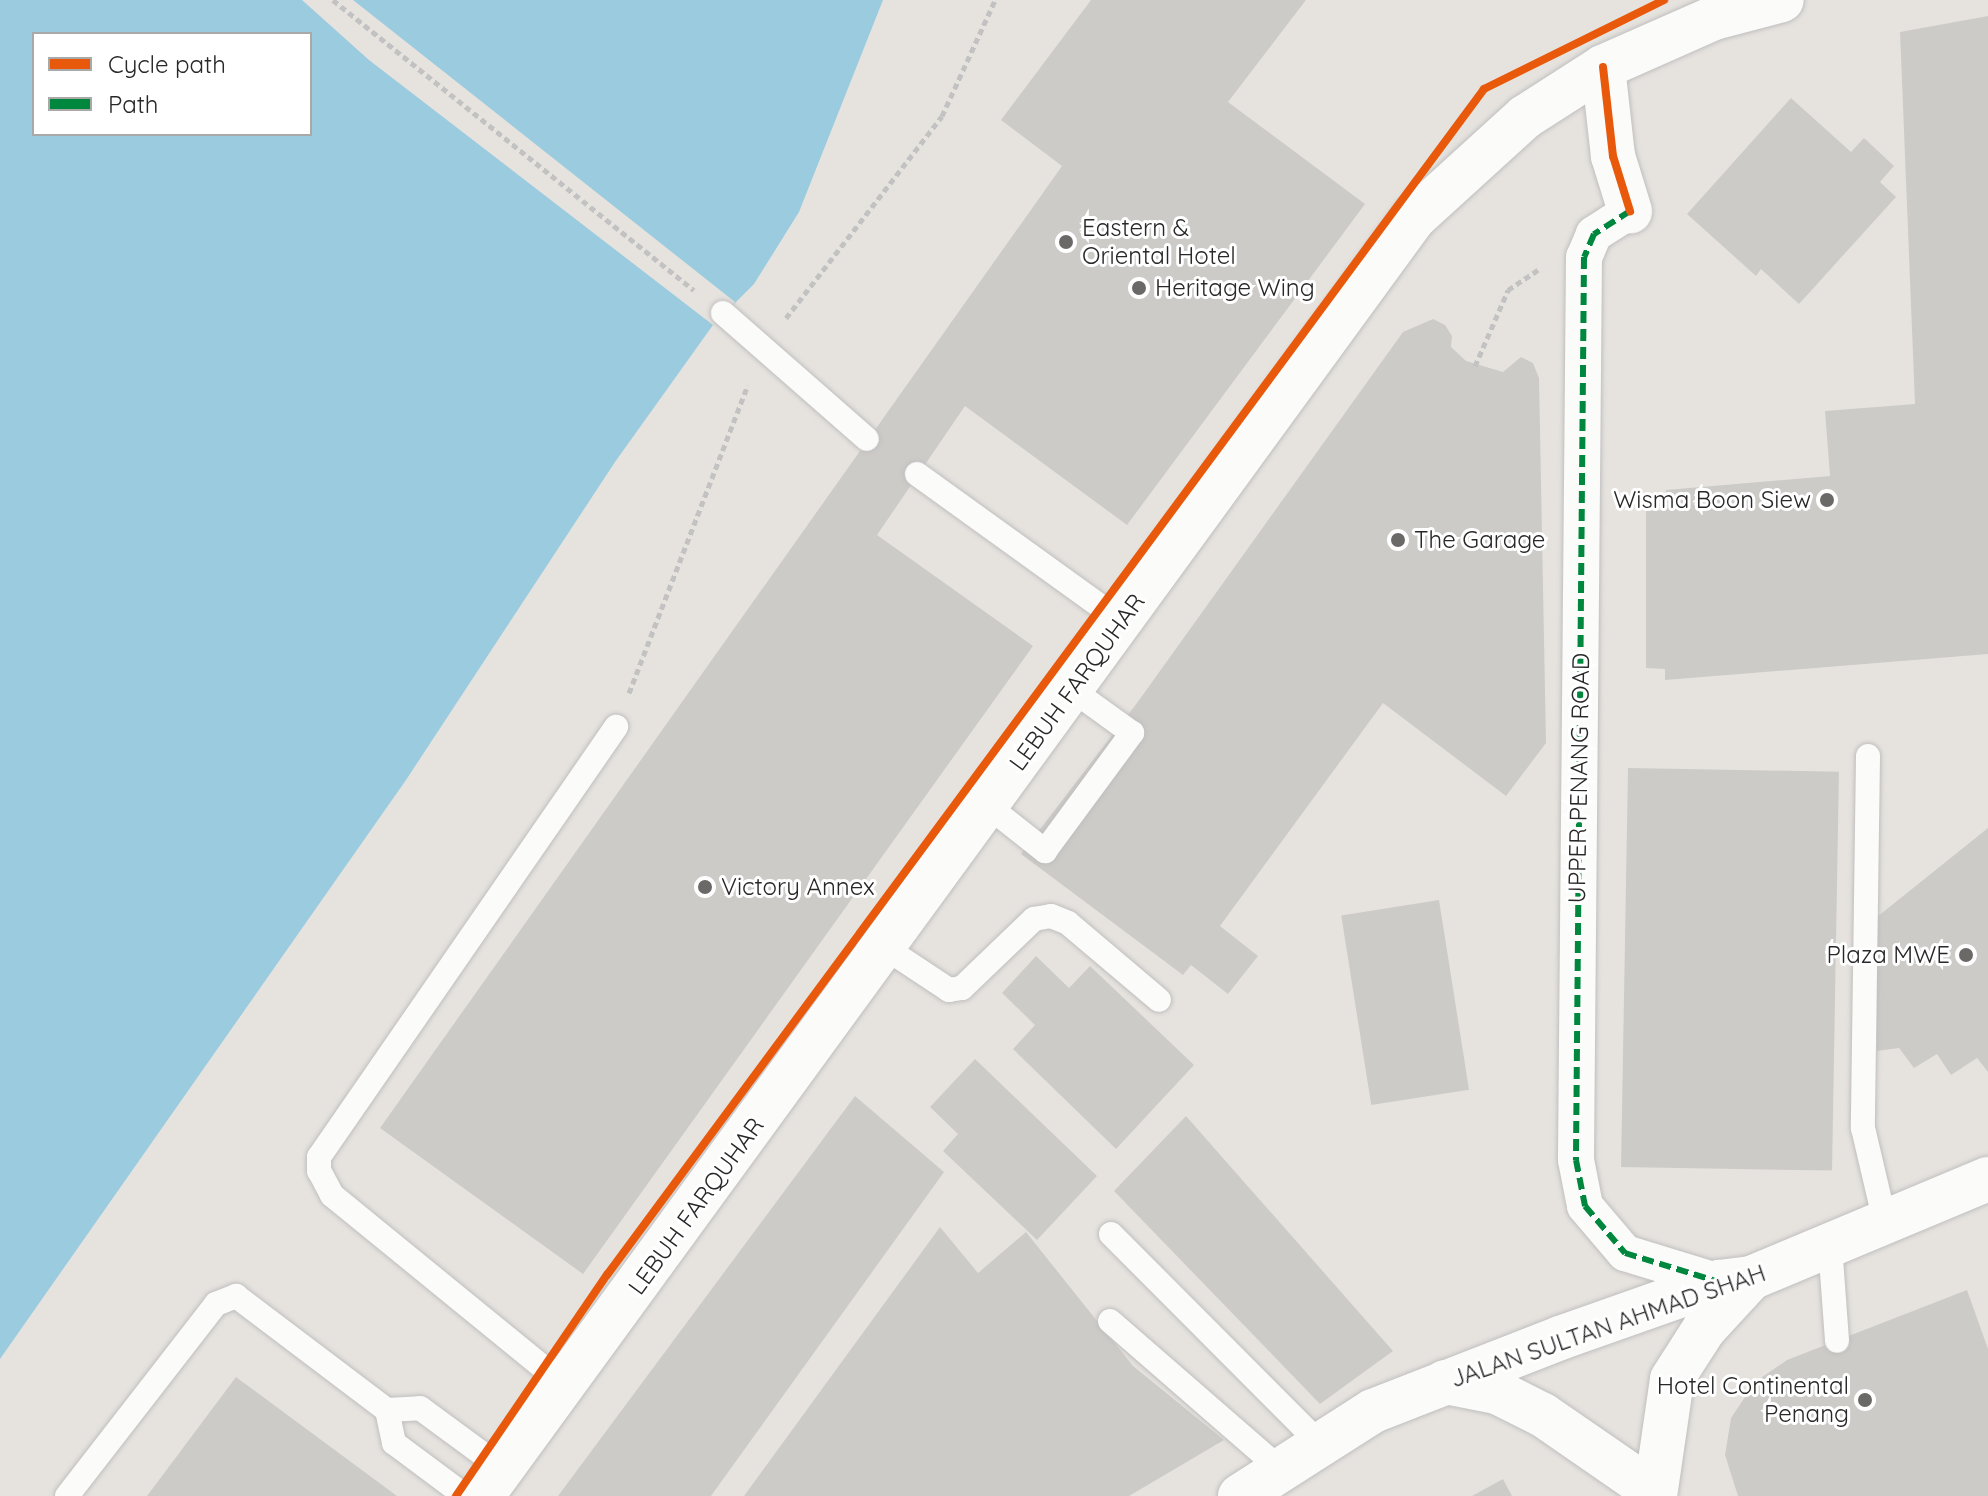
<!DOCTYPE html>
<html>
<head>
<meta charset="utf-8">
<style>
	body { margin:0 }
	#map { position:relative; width:1988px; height:1496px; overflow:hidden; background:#e6e3df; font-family:Quicksand,sans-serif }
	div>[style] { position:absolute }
	.water>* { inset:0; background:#9bcbdf }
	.pier>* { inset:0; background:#e6e3df }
	.building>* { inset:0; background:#cdcbc8; transform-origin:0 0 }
	.path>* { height:5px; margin-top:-2.5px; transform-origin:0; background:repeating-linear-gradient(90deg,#c3c2c2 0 6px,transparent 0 10px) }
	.roads { filter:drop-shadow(0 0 2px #c0bfbf) drop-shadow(0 0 2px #c0bfbf) }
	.service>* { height:24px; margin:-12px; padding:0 12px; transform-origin:12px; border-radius:12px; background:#fbfbfa }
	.pedestrian>* { height:36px; margin:-18px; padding:0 18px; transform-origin:18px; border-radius:18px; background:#fbfbfa }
	.minor>* { height:44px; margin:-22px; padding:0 22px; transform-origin:22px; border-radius:22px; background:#fbfbfa }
	.secondary>* { height:44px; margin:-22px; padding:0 22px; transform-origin:22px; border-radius:22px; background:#fbfbfa }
	.quiet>* { height:6px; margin-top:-3px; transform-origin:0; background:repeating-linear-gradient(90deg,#00873e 0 12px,transparent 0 18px) }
	.cycleway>* { height:8px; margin:-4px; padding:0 4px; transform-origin:4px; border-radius:4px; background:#e8590c }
	.dots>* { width:22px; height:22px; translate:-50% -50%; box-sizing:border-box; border:4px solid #fff; border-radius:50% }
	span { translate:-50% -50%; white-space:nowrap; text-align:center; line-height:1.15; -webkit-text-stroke:6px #fff; paint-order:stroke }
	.poi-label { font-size:24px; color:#282828 }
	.left { translate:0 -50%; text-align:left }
	.right { translate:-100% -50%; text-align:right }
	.street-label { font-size:24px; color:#282828 }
	.legend { position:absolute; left:32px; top:32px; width:280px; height:104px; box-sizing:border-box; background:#fff; border:2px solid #a9a9a9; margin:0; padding:10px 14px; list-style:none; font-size:24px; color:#282828 }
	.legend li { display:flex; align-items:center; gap:16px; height:40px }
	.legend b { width:40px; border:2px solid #a9a9a9 }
</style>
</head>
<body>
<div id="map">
	<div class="water">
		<i style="clip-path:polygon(evenodd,0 0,883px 0,799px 212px,754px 284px,713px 325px,615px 462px,406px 780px,0 1359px,0 0,34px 34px,310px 34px,310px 134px,34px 134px,34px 34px)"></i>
	</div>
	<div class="pier">
		<i style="clip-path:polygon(302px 0,353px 0,735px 302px,713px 325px,369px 60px)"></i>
	</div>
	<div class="building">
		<i style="clip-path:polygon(1091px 0,1306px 0,1228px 102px,1365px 204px,1127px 525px,965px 406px,877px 535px,1033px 646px,583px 1274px,380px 1128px,1062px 166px,1001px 120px)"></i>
		<i style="clip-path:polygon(1988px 16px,1988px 654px,1665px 680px,1665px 669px,1646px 668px,1646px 511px,1666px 510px,1666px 490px,1830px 476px,1825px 411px,1915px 404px,1900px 32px)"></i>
		<i style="clip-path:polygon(1791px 98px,1851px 152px,1864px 138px,1894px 166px,1880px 182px,1896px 197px,1799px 304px,1761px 269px,1756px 276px,1687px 214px)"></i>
		<i style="clip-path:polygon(1433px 319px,1445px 325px,1452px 336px,1451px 347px,1466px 361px,1503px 372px,1521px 357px,1533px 363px,1539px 378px,1546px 743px,1506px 796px,1383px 703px,1220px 926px,1258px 956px,1228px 994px,1191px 965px,1183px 975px,1021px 854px,1137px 703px,1403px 332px)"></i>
		<i style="left:1628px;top:768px;width:211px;height:399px;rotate:1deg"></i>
		<i style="clip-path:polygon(1988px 828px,1988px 1072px,1977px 1058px,1951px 1075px,1937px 1054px,1914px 1068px,1899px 1048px,1877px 1051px,1877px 917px)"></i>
		<i style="left:1439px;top:900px;width:192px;height:99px;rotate:81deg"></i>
		<i style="clip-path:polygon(1036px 956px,1069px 988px,1090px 966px,1194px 1065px,1116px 1149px,1013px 1049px,1035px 1025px,1002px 993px)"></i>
		<i style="clip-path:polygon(975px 1059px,1097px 1176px,1037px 1240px,943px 1151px,958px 1134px,930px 1107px)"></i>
		<i style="clip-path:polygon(855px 1096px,944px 1172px,711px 1496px,558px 1496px)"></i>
		<i style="clip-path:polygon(1186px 1116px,1393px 1351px,1320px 1404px,1114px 1191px)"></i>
		<i style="clip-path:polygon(940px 1227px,978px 1273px,1026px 1232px,1133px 1366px,1224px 1440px,1129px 1496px,744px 1496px)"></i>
		<i style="clip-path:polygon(1967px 1290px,1988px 1349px,1988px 1496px,1738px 1496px,1725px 1455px,1731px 1418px,1755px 1382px,1787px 1360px)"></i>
		<i style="clip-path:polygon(236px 1377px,397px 1496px,147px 1496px)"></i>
		<i style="clip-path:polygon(1503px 1479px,1512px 1496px,1472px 1496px)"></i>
	</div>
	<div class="path">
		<i style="left:333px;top:0;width:463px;rotate:38.8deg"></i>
		<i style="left:786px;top:318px;width:255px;rotate:-52.3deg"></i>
		<i style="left:942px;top:116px;width:128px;rotate:-65.4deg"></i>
		<i style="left:1475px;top:366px;width:83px;rotate:-66.5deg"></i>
		<i style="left:1508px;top:290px;width:37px;rotate:-34deg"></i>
		<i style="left:629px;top:693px;width:330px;rotate:-68.9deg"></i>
	</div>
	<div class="roads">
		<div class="service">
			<i style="left:723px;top:313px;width:191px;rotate:41.2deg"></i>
			<i style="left:917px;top:474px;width:251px;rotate:35.8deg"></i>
			<i style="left:1868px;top:756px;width:372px;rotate:90.8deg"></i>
			<i style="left:1863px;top:1128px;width:97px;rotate:76.8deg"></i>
			<i style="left:988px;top:806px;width:73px;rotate:38.3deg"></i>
			<i style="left:1045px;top:851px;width:147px;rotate:-53.6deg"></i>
			<i style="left:1132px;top:733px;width:75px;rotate:-144.2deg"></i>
			<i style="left:884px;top:947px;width:78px;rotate:33.5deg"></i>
			<i style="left:949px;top:990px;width:13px;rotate:-9deg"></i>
			<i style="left:962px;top:988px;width:100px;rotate:-43.8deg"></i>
			<i style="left:1034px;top:919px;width:17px;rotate:-10deg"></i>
			<i style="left:1051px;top:916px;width:18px;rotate:22deg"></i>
			<i style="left:1068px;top:923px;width:119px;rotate:40.2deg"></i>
			<i style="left:1111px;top:1234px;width:295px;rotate:45.1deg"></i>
			<i style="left:1830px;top:1245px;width:96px;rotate:85.8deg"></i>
			<i style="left:1110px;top:1321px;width:224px;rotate:41deg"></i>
			<i style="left:566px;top:1386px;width:302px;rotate:-140.8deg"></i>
			<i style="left:332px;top:1195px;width:27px;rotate:-118deg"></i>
			<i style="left:319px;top:1171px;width:14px;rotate:-90deg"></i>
			<i style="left:319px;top:1157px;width:523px;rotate:-55.37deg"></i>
			<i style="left:387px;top:1410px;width:34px;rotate:78deg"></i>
			<i style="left:394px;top:1443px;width:89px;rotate:36.7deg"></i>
			<i style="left:67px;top:1496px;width:243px;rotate:-52.2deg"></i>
			<i style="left:216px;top:1304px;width:22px;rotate:-22deg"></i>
			<i style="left:236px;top:1296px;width:189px;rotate:37.1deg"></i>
			<i style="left:387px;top:1410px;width:33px;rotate:-3deg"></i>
			<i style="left:420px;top:1408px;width:103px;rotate:36.3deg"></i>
		</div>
		<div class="pedestrian">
			<i style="left:1630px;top:211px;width:43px;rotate:147.4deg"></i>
			<i style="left:1594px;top:234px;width:25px;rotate:113deg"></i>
			<i style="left:1584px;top:257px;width:903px;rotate:90.51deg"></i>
			<i style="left:1576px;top:1160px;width:47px;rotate:78.9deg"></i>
			<i style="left:1585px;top:1206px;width:62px;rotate:49.6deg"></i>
			<i style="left:1625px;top:1253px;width:98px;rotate:17.1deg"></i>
		</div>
		<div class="minor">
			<i style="left:1603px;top:67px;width:90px;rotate:83.6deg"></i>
			<i style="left:1613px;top:156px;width:58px;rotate:72.8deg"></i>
		</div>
		<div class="secondary">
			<i style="left:1445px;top:1382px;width:53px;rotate:10.9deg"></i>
			<i style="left:1497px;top:1392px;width:51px;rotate:26.6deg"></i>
			<i style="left:1543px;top:1415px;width:134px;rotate:34.6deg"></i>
			<i style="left:482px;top:1496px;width:1582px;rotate:-53.9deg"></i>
			<i style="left:1414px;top:218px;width:150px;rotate:-42.3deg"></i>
			<i style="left:1525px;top:117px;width:93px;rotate:-32.7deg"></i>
			<i style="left:1603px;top:67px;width:121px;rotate:-23.8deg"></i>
			<i style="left:1714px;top:18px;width:70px;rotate:-14.8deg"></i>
			<i style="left:1240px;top:1496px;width:158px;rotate:-32.6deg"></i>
			<i style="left:1373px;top:1411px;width:201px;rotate:-21.3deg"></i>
			<i style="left:1560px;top:1338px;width:169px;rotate:-19.4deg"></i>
			<i style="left:1719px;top:1282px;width:32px;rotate:-7deg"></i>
			<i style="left:1751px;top:1278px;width:257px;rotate:-22.7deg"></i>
			<i style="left:1655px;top:1496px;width:118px;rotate:-81.7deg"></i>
			<i style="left:1672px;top:1379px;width:59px;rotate:-57.4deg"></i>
			<i style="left:1704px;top:1329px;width:69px;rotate:-47.3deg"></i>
		</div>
	</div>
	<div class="quiet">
		<i style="left:1630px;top:211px;width:43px;rotate:147.4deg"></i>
		<i style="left:1594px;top:234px;width:25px;rotate:113deg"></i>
		<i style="left:1584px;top:257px;width:903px;rotate:90.51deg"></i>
		<i style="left:1576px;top:1160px;width:47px;rotate:78.9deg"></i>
		<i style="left:1585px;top:1206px;width:62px;rotate:49.6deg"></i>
		<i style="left:1625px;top:1253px;width:98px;rotate:17.1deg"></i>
	</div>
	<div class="cycleway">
		<i style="left:1603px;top:67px;width:90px;rotate:83.6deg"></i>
		<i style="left:1613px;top:156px;width:58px;rotate:72.8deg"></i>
		<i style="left:456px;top:1496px;width:268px;rotate:-55.7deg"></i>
		<i style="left:607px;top:1275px;width:1475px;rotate:-53.52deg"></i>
		<i style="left:1484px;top:89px;width:201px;rotate:-26.3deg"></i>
	</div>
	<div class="dots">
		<i style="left:1066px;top:242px;background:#6a6968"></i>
		<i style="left:1139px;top:288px;background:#6a6968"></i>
		<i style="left:1827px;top:500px;background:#6a6968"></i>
		<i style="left:1398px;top:540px;background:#6a6968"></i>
		<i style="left:705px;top:887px;background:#6a6968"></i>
		<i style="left:1966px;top:955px;background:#6a6968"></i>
		<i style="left:1865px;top:1400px;background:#6a6968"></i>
	</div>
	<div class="poi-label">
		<span class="left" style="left:1082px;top:242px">Eastern &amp;<br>Oriental Hotel</span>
		<span class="left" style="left:1155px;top:288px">Heritage Wing</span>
		<span class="right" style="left:1811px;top:500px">Wisma Boon Siew</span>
		<span class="left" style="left:1414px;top:540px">The Garage</span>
		<span class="left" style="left:721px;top:887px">Victory Annex</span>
		<span class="right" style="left:1950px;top:955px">Plaza MWE</span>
		<span class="right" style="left:1849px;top:1400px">Hotel Continental<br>Penang</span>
	</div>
	<div class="street-label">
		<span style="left:1077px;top:682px;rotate:-54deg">LEBUH FARQUHAR</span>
		<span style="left:1579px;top:778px;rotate:-89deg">UPPER PENANG ROAD</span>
		<span style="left:696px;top:1206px;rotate:-54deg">LEBUH FARQUHAR</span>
		<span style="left:1608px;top:1326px;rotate:-19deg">JALAN SULTAN AHMAD SHAH</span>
	</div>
	<ul class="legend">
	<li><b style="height:10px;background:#e8590c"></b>Cycle path</li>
	<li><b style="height:10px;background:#00873e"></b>Path</li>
	</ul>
</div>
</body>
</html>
